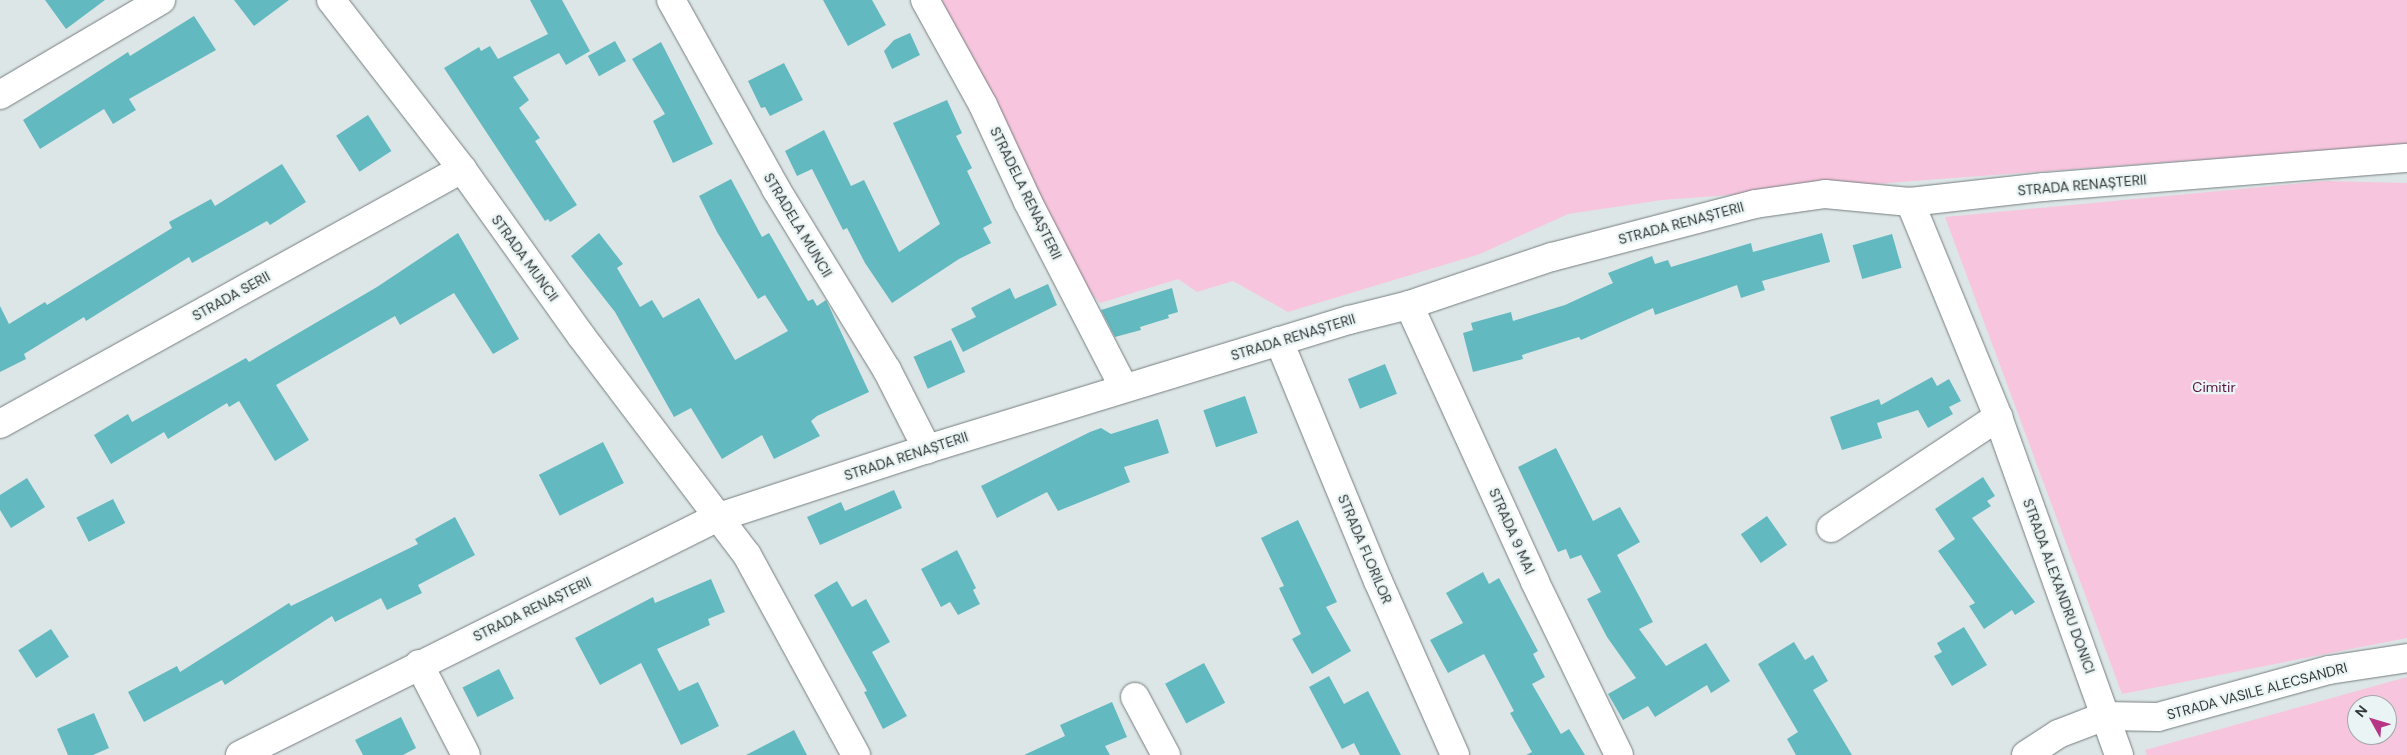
<!DOCTYPE html>
<html>
<head>
<meta charset="utf-8">
<style>
	body { margin:0 }
	#map { position:relative; width:2407px; height:755px; overflow:hidden; background:#dde6e7; font-family:"DM Sans",sans-serif }
	div>[style] { position:absolute }
	.green>* { inset:0; background:#f7c5de }
	.building>* { inset:0; background:#62b9c0; transform-origin:0 0 }
	.roads { filter:drop-shadow(0 0 1px #757d7e) drop-shadow(0 0 1px #757d7e) }
	.minor>* { height:28px; margin:-14px; padding:0 14px; transform-origin:14px; border-radius:14px; background:#fff }
	span { translate:-50% -50%; white-space:nowrap; text-align:center; line-height:1.15; -webkit-text-stroke:4.5px #eaf4f4; paint-order:stroke }
	.street-label { font-size:14px; color:#323636 }
	.park-label { font-size:14px; color:#570f3e }
	.north { position:absolute; left:2347px; top:695px; width:50px; height:50px; box-sizing:border-box; background:#eaf4f4; border:1px solid #a0a8a8; border-radius:50%; rotate:309deg; font-size:14px; font-weight:700; line-height:20px; text-align:center; color:#323636 }
	.north::after { content:''; display:block; margin:auto; width:18px; height:22px; background:#b43685; clip-path:polygon(50% 0,100% 100%,50% 72%,0 100%) }
</style>
</head>
<body>
<div id="map">
	<div class="green">
		<i style="clip-path:polygon(936px 0,2407px 0,2407px 144px,1662px 200px,1568px 214px,1480px 254px,1288px 312px,1233px 281px,1197px 292px,1178px 279px,1100px 303px,1086px 287px,1003px 123px)"></i>
		<i style="clip-path:polygon(2326px 181px,2407px 183px,2407px 638px,2122px 694px,1945px 217px)"></i>
		<i style="clip-path:polygon(evenodd,2407px 677px,2407px 755px,2147px 755px,2145px 750px,2407px 677px,2357px 705px,2387px 705px,2387px 735px,2357px 735px,2357px 705px)"></i>
	</div>
	<div class="building">
		<i style="clip-path:polygon(45px 0,105px 0,66px 29px)"></i>
		<i style="clip-path:polygon(234px 0,289px 0,254px 26px)"></i>
		<i style="clip-path:polygon(530px 0,562px 0,590px 51px,566px 65px,559px 53px,513px 77px,529px 100px,519px 108px,540px 138px,535px 141px,577px 205px,550px 222px,548px 219px,545px 221px,444px 68px,479px 47px,481px 51px,490px 46px,498px 59px,548px 34px)"></i>
		<i style="clip-path:polygon(823px 0,872px 0,886px 25px,848px 46px)"></i>
		<i style="clip-path:polygon(194px 16px,216px 50px,129px 99px,136px 110px,113px 124px,104px 109px,40px 149px,23px 120px,128px 52px,130px 56px)"></i>
		<i style="clip-path:polygon(910px 33px,920px 55px,892px 69px,884px 51px,894px 40px)"></i>
		<i style="left:615px;top:41px;width:23px;height:31px;rotate:61deg"></i>
		<i style="clip-path:polygon(661px 42px,713px 144px,673px 163px,653px 121px,665px 114px,632px 59px)"></i>
		<i style="clip-path:polygon(784px 63px,803px 100px,770px 116px,765px 107px,761px 108px,748px 81px)"></i>
		<i style="clip-path:polygon(947px 100px,962px 133px,956px 136px,972px 168px,967px 171px,992px 223px,983px 228px,991px 243px,959px 259px,892px 303px,865px 263px,847px 228px,843px 230px,812px 169px,797px 176px,785px 151px,824px 130px,851px 186px,864px 180px,899px 252px,940px 224px,893px 123px)"></i>
		<i style="left:368px;top:115px;width:43px;height:38px;rotate:57deg"></i>
		<i style="clip-path:polygon(282px 164px,306px 202px,270px 225px,267px 221px,192px 263px,189px 257px,86px 321px,84px 317px,24px 354px,26px 359px,0 372px,0 306px,9px 324px,45px 302px,47px 305px,172px 228px,169px 222px,211px 199px,215px 206px)"></i>
		<i style="clip-path:polygon(731px 179px,762px 237px,769px 233px,772px 238px,808px 301px,813px 299px,817px 306px,826px 300px,869px 392px,817px 416px,811px 421px,820px 436px,774px 459px,762px 435px,722px 459px,691px 408px,674px 417px,615px 312px,571px 256px,599px 233px,623px 264px,617px 268px,640px 307px,652px 300px,663px 318px,699px 298px,735px 360px,788px 331px,765px 295px,758px 299px,717px 232px,699px 196px)"></i>
		<i style="clip-path:polygon(458px 233px,519px 339px,493px 354px,454px 293px,400px 325px,395px 316px,276px 385px,309px 440px,275px 461px,239px 401px,229px 407px,227px 403px,168px 439px,164px 432px,111px 464px,94px 435px,128px 414px,132px 422px,246px 358px,249px 362px,377px 287px)"></i>
		<i style="clip-path:polygon(1822px 233px,1830px 262px,1762px 281px,1765px 290px,1741px 298px,1737px 285px,1655px 315px,1653px 308px,1581px 340px,1579px 337px,1522px 355px,1523px 359px,1473px 372px,1463px 333px,1473px 330px,1471px 323px,1511px 312px,1513px 321px,1565px 305px,1613px 283px,1608px 273px,1652px 256px,1655px 264px,1668px 260px,1671px 267px,1751px 243px,1753px 252px)"></i>
		<i style="left:1892px;top:234px;width:35px;height:41px;rotate:74deg"></i>
		<i style="clip-path:polygon(1048px 284px,1057px 305px,963px 352px,951px 329px,976px 317px,971px 308px,1010px 288px,1015px 299px)"></i>
		<i style="clip-path:polygon(1172px 288px,1178px 312px,1168px 315px,1169px 318px,1140px 327px,1141px 330px,1115px 337px,1101px 310px)"></i>
		<i style="left:951px;top:340px;width:35px;height:41px;rotate:66deg"></i>
		<i style="left:1385px;top:364px;width:32px;height:40px;rotate:68deg"></i>
		<i style="clip-path:polygon(1932px 377px,1937px 386px,1949px 379px,1961px 401px,1949px 407px,1953px 414px,1928px 428px,1918px 410px,1877px 423px,1882px 438px,1842px 450px,1830px 417px,1879px 399px,1881px 405px)"></i>
		<i style="left:1245px;top:396px;width:39px;height:44px;rotate:71deg"></i>
		<i style="clip-path:polygon(1158px 419px,1169px 453px,1124px 467px,1130px 482px,1058px 511px,1047px 492px,997px 518px,981px 486px,1090px 432px,1101px 428px,1111px 434px)"></i>
		<i style="left:603px;top:442px;width:46px;height:72px;rotate:63deg"></i>
		<i style="clip-path:polygon(1556px 448px,1593px 521px,1620px 507px,1640px 542px,1617px 555px,1653px 622px,1639px 629px,1666px 666px,1706px 643px,1730px 681px,1711px 693px,1707px 685px,1655px 717px,1648px 706px,1623px 720px,1608px 694px,1636px 678px,1607px 637px,1587px 599px,1601px 592px,1581px 555px,1570px 559px,1566px 549px,1558px 552px,1518px 467px)"></i>
		<i style="clip-path:polygon(1983px 477px,1995px 496px,1987px 501px,1991px 506px,1972px 518px,2035px 602px,2015px 615px,2012px 610px,1984px 629px,1969px 606px,1975px 603px,1938px 551px,1955px 539px,1935px 509px)"></i>
		<i style="clip-path:polygon(27px 478px,45px 507px,11px 528px,0 510px,0 495px)"></i>
		<i style="clip-path:polygon(894px 490px,902px 508px,820px 545px,807px 517px,841px 502px,845px 511px)"></i>
		<i style="left:113px;top:499px;width:27px;height:41px;rotate:63deg"></i>
		<i style="left:1767px;top:516px;width:35px;height:32px;rotate:55deg"></i>
		<i style="clip-path:polygon(455px 517px,475px 555px,418px 585px,422px 593px,387px 610px,381px 598px,335px 622px,332px 616px,225px 685px,222px 680px,144px 722px,128px 692px,177px 666px,180px 672px,289px 603px,291px 606px,418px 544px,415px 539px)"></i>
		<i style="clip-path:polygon(1298px 520px,1337px 602px,1326px 607px,1351px 651px,1312px 674px,1292px 639px,1301px 634px,1279px 588px,1284px 586px,1261px 538px)"></i>
		<i style="clip-path:polygon(957px 550px,976px 588px,973px 590px,980px 604px,958px 615px,950px 602px,941px 607px,921px 569px)"></i>
		<i style="clip-path:polygon(1483px 572px,1489px 584px,1499px 578px,1538px 651px,1533px 654px,1545px 677px,1532px 684px,1561px 734px,1569px 729px,1585px 755px,1526px 755px,1532px 752px,1510px 713px,1514px 711px,1484px 654px,1448px 673px,1430px 640px,1463px 623px,1446px 593px)"></i>
		<i style="clip-path:polygon(711px 579px,725px 612px,708px 619px,710px 625px,657px 649px,679px 691px,698px 682px,719px 726px,681px 745px,641px 663px,600px 685px,575px 638px,653px 597px,655px 603px)"></i>
		<i style="clip-path:polygon(837px 581px,852px 607px,866px 599px,890px 642px,872px 652px,907px 716px,883px 729px,864px 692px,867px 691px,814px 595px)"></i>
		<i style="clip-path:polygon(1964px 627px,1987px 665px,1952px 686px,1934px 656px,1942px 652px,1937px 643px)"></i>
		<i style="left:51px;top:629px;width:33px;height:39px;rotate:57deg"></i>
		<i style="clip-path:polygon(1794px 642px,1805px 660px,1813px 655px,1828px 681px,1813px 690px,1852px 755px,1796px 755px,1787px 739px,1798px 732px,1758px 664px)"></i>
		<i style="left:1204px;top:663px;width:45px;height:44px;rotate:62deg"></i>
		<i style="left:499px;top:669px;width:33px;height:41px;rotate:63deg"></i>
		<i style="clip-path:polygon(1329px 676px,1344px 704px,1368px 691px,1401px 755px,1360px 755px,1354px 743px,1342px 749px,1309px 687px)"></i>
		<i style="clip-path:polygon(1112px 702px,1127px 737px,1105px 746px,1110px 755px,1024px 755px,1065px 736px,1060px 725px)"></i>
		<i style="clip-path:polygon(94px 713px,109px 748px,93px 755px,68px 755px,57px 729px)"></i>
		<i style="clip-path:polygon(401px 717px,416px 748px,403px 755px,363px 755px,355px 740px)"></i>
		<i style="clip-path:polygon(794px 730px,807px 755px,746px 755px)"></i>
	</div>
	<div class="roads">
		<div class="minor">
			<i style="left:331px;top:0;width:214px;rotate:52.2deg"></i>
			<i style="left:462px;top:169px;width:206px;rotate:54.5deg"></i>
			<i style="left:582px;top:337px;width:273px;rotate:52.9deg"></i>
			<i style="left:747px;top:555px;width:228px;rotate:61.4deg"></i>
			<i style="left:671px;top:0;width:216px;rotate:60.9deg"></i>
			<i style="left:776px;top:189px;width:212px;rotate:58.5deg"></i>
			<i style="left:887px;top:370px;width:89px;rotate:63.1deg"></i>
			<i style="left:925px;top:0;width:120px;rotate:61.1deg"></i>
			<i style="left:983px;top:105px;width:107px;rotate:65.1deg"></i>
			<i style="left:1028px;top:202px;width:209px;rotate:62.7deg"></i>
			<i style="left:0;top:95px;width:187px;rotate:-30.5deg"></i>
			<i style="left:1910px;top:202px;width:232px;rotate:67.7deg"></i>
			<i style="left:1998px;top:417px;width:359px;rotate:70.3deg"></i>
			<i style="left:1409px;top:305px;width:304px;rotate:65.5deg"></i>
			<i style="left:1535px;top:582px;width:192px;rotate:64.1deg"></i>
			<i style="left:1279px;top:341px;width:260px;rotate:67.6deg"></i>
			<i style="left:1378px;top:581px;width:190px;rotate:66.1deg"></i>
			<i style="left:0;top:424px;width:528px;rotate:-28.9deg"></i>
			<i style="left:1831px;top:528px;width:201px;rotate:-33.6deg"></i>
			<i style="left:419px;top:664px;width:102px;rotate:62.7deg"></i>
			<i style="left:1135px;top:697px;width:66px;rotate:61.9deg"></i>
			<i style="left:240px;top:755px;width:532px;rotate:-26.47deg"></i>
			<i style="left:716px;top:518px;width:222px;rotate:-18.1deg"></i>
			<i style="left:927px;top:449px;width:441px;rotate:-17deg"></i>
			<i style="left:1349px;top:320px;width:62px;rotate:-14deg"></i>
			<i style="left:1409px;top:305px;width:151px;rotate:-18.6deg"></i>
			<i style="left:1552px;top:257px;width:210px;rotate:-14.6deg"></i>
			<i style="left:1755px;top:204px;width:71px;rotate:-8.1deg"></i>
			<i style="left:1825px;top:194px;width:85px;rotate:5.4deg"></i>
			<i style="left:1910px;top:202px;width:135px;rotate:-6.4deg"></i>
			<i style="left:2044px;top:187px;width:364px;rotate:-4.6deg"></i>
			<i style="left:2026px;top:755px;width:38px;rotate:-33deg"></i>
			<i style="left:2058px;top:734px;width:50px;rotate:-21deg"></i>
			<i style="left:2105px;top:716px;width:53px;rotate:1.1deg"></i>
			<i style="left:2158px;top:717px;width:177px;rotate:-15.4deg"></i>
			<i style="left:2329px;top:670px;width:79px;rotate:-8.7deg"></i>
		</div>
	</div>
	<div class="street-label">
		<span style="left:2082px;top:185px;rotate:-5deg">STRADA RENAȘTERII</span>
		<span style="left:1026px;top:193px;rotate:64deg">STRADELA RENAȘTERII</span>
		<span style="left:1681px;top:223px;rotate:-15deg">STRADA RENAȘTERII</span>
		<span style="left:798px;top:225px;rotate:59deg">STRADELA MUNCII</span>
		<span style="left:525px;top:258px;rotate:54deg">STRADA MUNCII</span>
		<span style="left:231px;top:296px;rotate:-29deg">STRADA SERII</span>
		<span style="left:1293px;top:337px;rotate:-17deg">STRADA RENAȘTERII</span>
		<span style="left:906px;top:456px;rotate:-18deg">STRADA RENAȘTERII</span>
		<span style="left:1512px;top:531px;rotate:66deg">STRADA 9 MAI</span>
		<span style="left:1365px;top:549px;rotate:67deg">STRADA FLORILOR</span>
		<span style="left:2059px;top:586px;rotate:70deg">STRADA ALEXANDRU DONICI</span>
		<span style="left:532px;top:609px;rotate:-26deg">STRADA RENAȘTERII</span>
		<span style="left:2257px;top:691px;rotate:-15deg">STRADA VASILE ALECSANDRI</span>
	</div>
	<div class="park-label">
		<span style="left:2214px;top:387px">Cimitir</span>
	</div>
	<div class="north">N</div>
</div>
</body>
</html>
